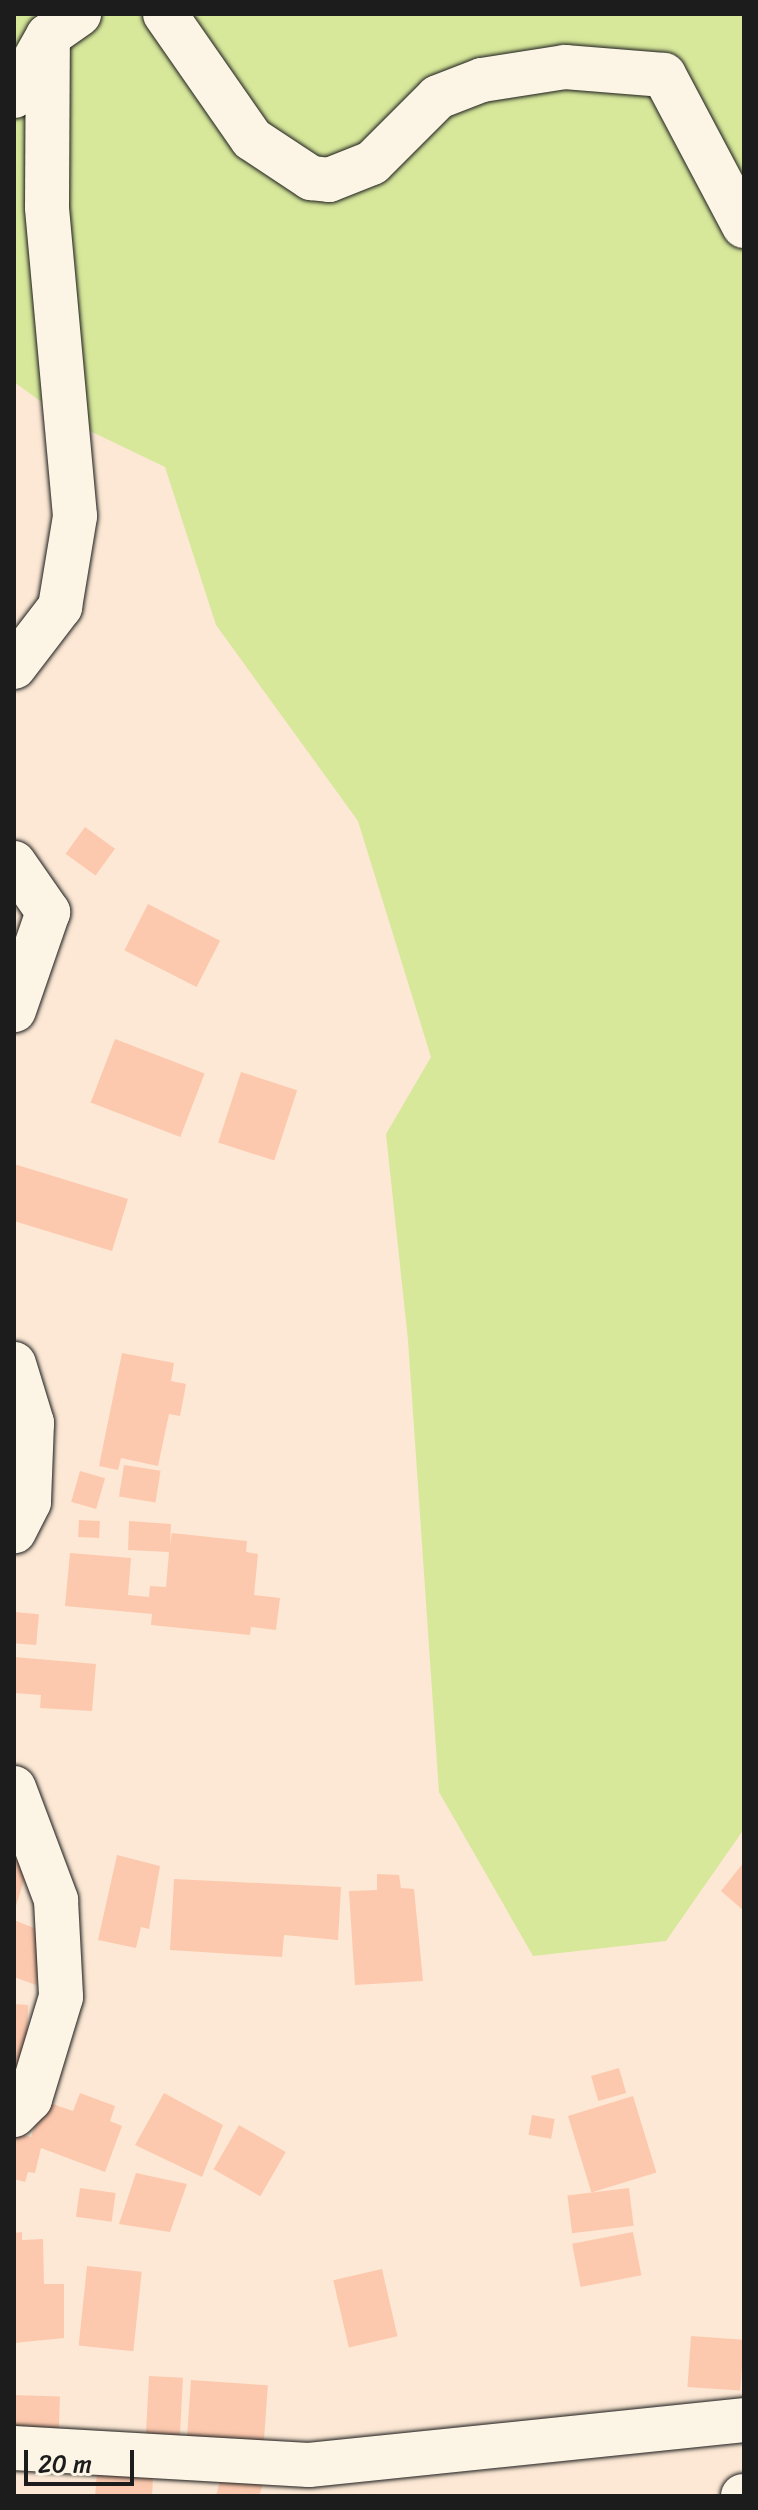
<!DOCTYPE html>
<html>
<head>
<meta charset="utf-8">
<style>
	body { margin:0 }
	#map { position:relative; width:758px; height:2510px; overflow:hidden; background:#fce8d4; font-family:Sriracha,sans-serif }
	div>[style] { position:absolute }
	.green>* { inset:0; background:#d7e89b }
	.building>* { inset:0; background:#fdc9ae; transform-origin:0 0 }
	.roads { filter:drop-shadow(0 0 2px #1c1c1c) drop-shadow(0 0 2px #1c1c1c) }
	.minor>* { height:44px; margin:-22px; padding:0 22px; transform-origin:22px; border-radius:22px; background:#fcf5e5 }
	span { translate:-50% -50%; white-space:nowrap; text-align:center; line-height:1.15; -webkit-text-stroke:6px #fcf5e5; paint-order:stroke }
	.frame { position:absolute; inset:0; border:16px solid #1c1c1c; pointer-events:none }
	.scale { position:absolute; left:24px; top:2450px; width:110px; height:36px; box-sizing:border-box; border:4px solid #1c1c1c; border-top:0; padding-left:10px; font-size:24px; line-height:28px; white-space:nowrap; color:#1c1c1c; -webkit-text-stroke:6px #fcf5e5; paint-order:stroke }
</style>
</head>
<body>
<div id="map">
	<div class="green">
		<i style="clip-path:polygon(14px 14px,744px 14px,744px 1829px,666px 1941px,533px 1956px,439px 1792px,408px 1340px,386px 1134px,431px 1057px,358px 821px,216px 625px,165px 467px,65px 419px,14px 382px)"></i>
	</div>
	<div class="building">
		<i style="left:85px;top:827px;width:37px;height:33px;rotate:36deg"></i>
		<i style="left:148px;top:904px;width:81px;height:52px;rotate:27deg"></i>
		<i style="left:115px;top:1039px;width:96px;height:68px;rotate:21deg"></i>
		<i style="left:241px;top:1072px;width:59px;height:74px;rotate:18deg"></i>
		<i style="clip-path:polygon(14px 1164px,128px 1199px,112px 1251px,14px 1221px)"></i>
		<i style="clip-path:polygon(122px 1353px,174px 1363px,171px 1381px,186px 1384px,180px 1416px,169px 1414px,158px 1466px,121px 1458px,118px 1470px,99px 1466px)"></i>
		<i style="left:124px;top:1465px;width:37px;height:32px;rotate:9deg"></i>
		<i style="left:80px;top:1471px;width:26px;height:32px;rotate:16deg"></i>
		<i style="left:79px;top:1520px;width:21px;height:17px;rotate:3deg"></i>
		<i style="clip-path:polygon(129px 1521px,171px 1524px,170px 1545px,172px 1533px,247px 1541px,246px 1552px,258px 1554px,254px 1595px,280px 1598px,276px 1630px,251px 1627px,250px 1635px,151px 1625px,152px 1614px,65px 1606px,70px 1553px,131px 1558px,128px 1595px,149px 1597px,150px 1586px,166px 1587px,169px 1552px,128px 1550px)"></i>
		<i style="left:14px;top:1612px;width:25px;height:31px;rotate:5deg"></i>
		<i style="clip-path:polygon(14px 1657px,96px 1664px,92px 1711px,40px 1708px,41px 1695px,14px 1693px)"></i>
		<i style="clip-path:polygon(14px 1837px,31px 1858px,15px 1909px,14px 1909px)"></i>
		<i style="clip-path:polygon(117px 1855px,160px 1866px,149px 1929px,141px 1927px,136px 1948px,98px 1940px)"></i>
		<i style="clip-path:polygon(744px 1862px,744px 1911px,721px 1891px)"></i>
		<i style="clip-path:polygon(377px 1874px,399px 1875px,401px 1888px,414px 1889px,423px 1981px,355px 1985px,349px 1891px,377px 1890px)"></i>
		<i style="clip-path:polygon(174px 1879px,341px 1887px,338px 1940px,284px 1935px,282px 1957px,170px 1950px)"></i>
		<i style="clip-path:polygon(14px 1920px,44px 1932px,36px 1985px,14px 1977px)"></i>
		<i style="clip-path:polygon(14px 2004px,28px 2005px,26px 2086px,14px 2086px)"></i>
		<i style="left:619px;top:2068px;width:26px;height:29px;rotate:74deg"></i>
		<i style="clip-path:polygon(80px 2093px,115px 2106px,110px 2121px,122px 2126px,105px 2172px,41px 2148px,35px 2173px,28px 2172px,25px 2182px,14px 2179px,14px 2132px,31px 2137px,44px 2101px,73px 2111px)"></i>
		<i style="clip-path:polygon(164px 2093px,223px 2125px,202px 2177px,135px 2145px)"></i>
		<i style="left:633px;top:2096px;width:80px;height:68px;rotate:73deg"></i>
		<i style="left:532px;top:2115px;width:23px;height:20px;rotate:10deg"></i>
		<i style="left:239px;top:2125px;width:54px;height:51px;rotate:30deg"></i>
		<i style="clip-path:polygon(136px 2173px,187px 2184px,170px 2232px,119px 2224px)"></i>
		<i style="left:80px;top:2188px;width:36px;height:29px;rotate:8deg"></i>
		<i style="left:629px;top:2188px;width:38px;height:62px;rotate:83deg"></i>
		<i style="clip-path:polygon(22px 2232px,22px 2240px,43px 2239px,44px 2284px,64px 2284px,64px 2338px,14px 2343px,14px 2233px)"></i>
		<i style="left:633px;top:2232px;width:44px;height:62px;rotate:79deg"></i>
		<i style="left:87px;top:2266px;width:55px;height:80px;rotate:6deg"></i>
		<i style="left:382px;top:2269px;width:69px;height:50px;rotate:77deg"></i>
		<i style="left:691px;top:2336px;width:53px;height:51px;rotate:4deg"></i>
		<i style="left:149px;top:2376px;width:34px;height:62px;rotate:3deg"></i>
		<i style="left:191px;top:2380px;width:77px;height:62px;rotate:4deg"></i>
		<i style="left:14px;top:2395px;width:46px;height:41px;rotate:2deg"></i>
		<i style="clip-path:polygon(97px 2473px,153px 2477px,152px 2496px,95px 2496px)"></i>
		<i style="clip-path:polygon(222px 2473px,263px 2484px,259px 2496px,216px 2496px)"></i>
	</div>
	<div class="roads">
		<div class="minor">
			<i style="left:165px;top:14px;width:152px;rotate:55.2deg"></i>
			<i style="left:252px;top:139px;width:71px;rotate:33.5deg"></i>
			<i style="left:311px;top:178px;width:18px;rotate:6deg"></i>
			<i style="left:329px;top:180px;width:46px;rotate:-21.6deg"></i>
			<i style="left:372px;top:163px;width:93px;rotate:-45deg"></i>
			<i style="left:438px;top:97px;width:47px;rotate:-21.1deg"></i>
			<i style="left:482px;top:80px;width:84px;rotate:-8.9deg"></i>
			<i style="left:565px;top:67px;width:99px;rotate:4.6deg"></i>
			<i style="left:664px;top:75px;width:171px;rotate:62.1deg"></i>
			<i style="left:14px;top:96px;width:69px;rotate:-60.5deg"></i>
			<i style="left:48px;top:36px;width:38px;rotate:-35deg"></i>
			<i style="left:14px;top:667px;width:76px;rotate:-52.5deg"></i>
			<i style="left:60px;top:607px;width:92px;rotate:-80.6deg"></i>
			<i style="left:75px;top:516px;width:310px;rotate:-95.2deg"></i>
			<i style="left:47px;top:207px;width:171px;rotate:-89.7deg"></i>
			<i style="left:14px;top:863px;width:60px;rotate:55.2deg"></i>
			<i style="left:48px;top:912px;width:104px;rotate:109.1deg"></i>
			<i style="left:14px;top:1364px;width:62px;rotate:73deg"></i>
			<i style="left:32px;top:1423px;width:79px;rotate:92.2deg"></i>
			<i style="left:29px;top:1502px;width:33px;rotate:117deg"></i>
			<i style="left:14px;top:1788px;width:120px;rotate:69.4deg"></i>
			<i style="left:56px;top:1900px;width:97px;rotate:87deg"></i>
			<i style="left:61px;top:1997px;width:107px;rotate:106.9deg"></i>
			<i style="left:30px;top:2099px;width:23px;rotate:135deg"></i>
			<i style="left:14px;top:2448px;width:295px;rotate:3.3deg"></i>
			<i style="left:309px;top:2465px;width:437px;rotate:-5.9deg"></i>
			<i style="left:743px;top:2496px;width:1px"></i>
		</div>
	</div>
	<div class="frame"></div>
	<div class="scale">20 m</div>
</div>
</body>
</html>
